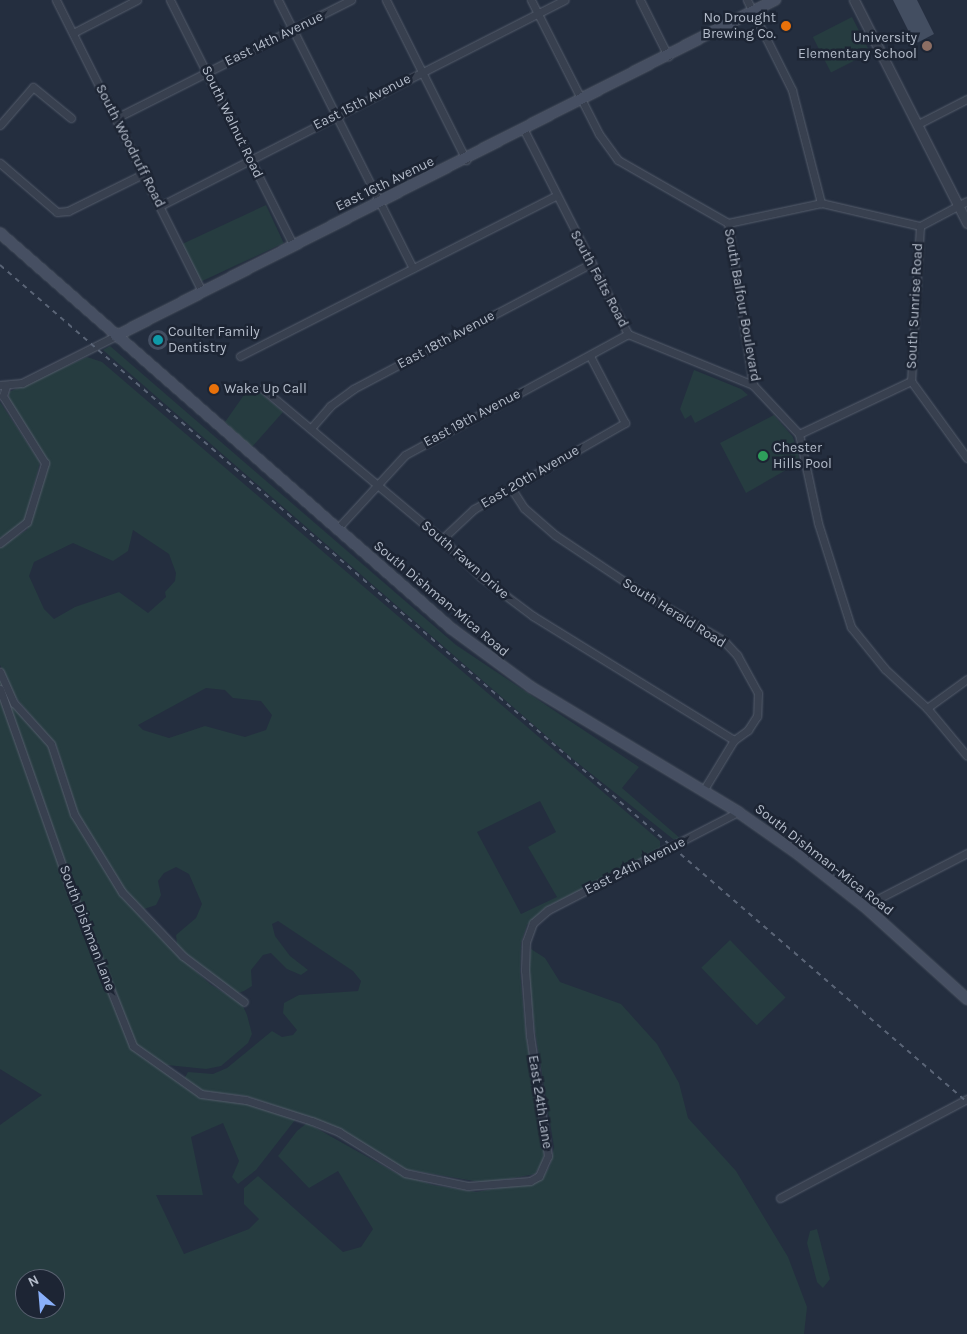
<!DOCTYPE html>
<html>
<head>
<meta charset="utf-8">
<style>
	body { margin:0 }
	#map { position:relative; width:967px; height:1334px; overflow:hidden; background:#242e3f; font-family:Karla,sans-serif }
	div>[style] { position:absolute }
	.green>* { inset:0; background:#263c40; transform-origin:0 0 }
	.building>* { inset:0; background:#434e61 }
	.round { border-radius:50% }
	.roads { filter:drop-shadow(0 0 1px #565e6d) drop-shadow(0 0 1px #565e6d) }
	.minor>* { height:7px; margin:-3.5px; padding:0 3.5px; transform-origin:3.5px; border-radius:3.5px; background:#38404f }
	.tertiary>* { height:9px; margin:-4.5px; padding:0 4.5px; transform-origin:4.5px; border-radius:4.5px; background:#38404f }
	.secondary>* { height:10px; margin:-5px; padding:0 5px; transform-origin:5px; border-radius:5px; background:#464f62 }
	.rail>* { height:2px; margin-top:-1px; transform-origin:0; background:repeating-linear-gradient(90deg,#5a6476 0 5px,transparent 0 10px) }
	.dots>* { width:14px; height:14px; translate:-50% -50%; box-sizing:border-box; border:2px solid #1d2534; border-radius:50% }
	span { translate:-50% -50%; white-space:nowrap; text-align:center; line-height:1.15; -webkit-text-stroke:5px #1d2534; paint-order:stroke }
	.poi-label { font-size:14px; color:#b4bcca }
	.right { translate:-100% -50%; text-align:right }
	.left { translate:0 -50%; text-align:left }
	.street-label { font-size:14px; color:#b4bcca }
	.north { position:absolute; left:15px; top:1269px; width:50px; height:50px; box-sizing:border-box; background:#1d2534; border:1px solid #596170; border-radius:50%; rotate:333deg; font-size:14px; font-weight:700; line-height:20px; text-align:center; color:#b4bcca }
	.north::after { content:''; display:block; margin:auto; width:18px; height:22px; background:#89b0fa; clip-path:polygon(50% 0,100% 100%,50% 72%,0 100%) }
</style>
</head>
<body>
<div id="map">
	<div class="green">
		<i style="left:852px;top:17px;width:40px;height:44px;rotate:63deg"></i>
		<i style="left:266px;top:205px;width:42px;height:93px;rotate:65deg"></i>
		<i style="clip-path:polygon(110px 346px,456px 645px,639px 767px,622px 788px,681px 839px,673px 839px,574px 760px,103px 350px)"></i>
		<i style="clip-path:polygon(evenodd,87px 357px,102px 362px,660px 841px,660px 851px,546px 907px,527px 925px,521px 943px,520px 973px,526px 1036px,545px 1142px,543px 1161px,535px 1174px,486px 1183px,404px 1169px,300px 1114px,246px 1096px,203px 1091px,184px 1079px,188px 1072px,213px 1074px,227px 1068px,272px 1031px,282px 1037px,293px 1035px,297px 1030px,283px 1013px,284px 1003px,299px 995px,358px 991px,361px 981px,353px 971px,278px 921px,272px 924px,275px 936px,290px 956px,308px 970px,301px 975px,287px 969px,271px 953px,263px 955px,251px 970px,252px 986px,244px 991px,235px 994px,213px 979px,177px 945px,176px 935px,196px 918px,202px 904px,189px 874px,176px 867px,164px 873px,158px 881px,161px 895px,156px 905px,144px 909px,124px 890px,79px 818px,56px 745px,11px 692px,0 665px,0 546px,27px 530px,48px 465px,9px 400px,9px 392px,87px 357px,133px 530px,169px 554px,176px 573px,175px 581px,165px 592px,166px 597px,148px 613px,119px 592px,75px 607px,54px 619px,44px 609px,29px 576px,34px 562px,73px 543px,113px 561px,128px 551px,133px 530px,87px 357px,206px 688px,225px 690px,233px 698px,261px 701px,272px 715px,266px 730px,245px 737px,205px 726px,169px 738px,143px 730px,138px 725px,206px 688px,87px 357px,540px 801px,556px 832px,528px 847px,557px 897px,521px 914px,477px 832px,540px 801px)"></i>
		<i style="clip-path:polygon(694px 370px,741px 389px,748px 395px,695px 423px,691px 415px,685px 419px,680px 409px)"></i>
		<i style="clip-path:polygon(251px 385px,283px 412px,252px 447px,225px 422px)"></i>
		<i style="clip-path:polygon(0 402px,40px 462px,24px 524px,0 538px)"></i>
		<i style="clip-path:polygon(774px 415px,793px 437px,800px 462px,746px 493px,720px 443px)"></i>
		<i style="clip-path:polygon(evenodd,0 677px,51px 751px,74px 820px,120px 895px,170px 948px,210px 984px,242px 1004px,247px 1015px,252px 1034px,248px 1043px,221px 1066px,206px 1069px,167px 1065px,163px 1070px,199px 1097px,246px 1103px,295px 1120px,256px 1170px,238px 1184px,232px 1177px,239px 1161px,223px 1123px,191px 1137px,203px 1195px,156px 1195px,184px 1254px,249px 1229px,259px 1219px,244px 1204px,244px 1188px,258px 1176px,343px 1252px,361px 1247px,373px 1229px,338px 1171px,309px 1188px,278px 1156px,297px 1131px,307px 1123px,396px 1173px,433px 1185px,476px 1192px,541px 1180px,550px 1166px,554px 1147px,535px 1031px,528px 968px,531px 949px,545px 958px,560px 982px,621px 1004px,657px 1044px,679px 1083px,688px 1118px,736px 1171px,788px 1257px,807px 1307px,804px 1334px,0 1334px,0 1125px,42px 1095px,0 1069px,0 677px,25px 1279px,55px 1279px,55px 1309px,25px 1309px,25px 1279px)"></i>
		<i style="left:730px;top:940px;width:80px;height:40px;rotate:46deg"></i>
		<i style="clip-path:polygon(817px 1229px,830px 1279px,823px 1288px,817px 1282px,807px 1243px,810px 1231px)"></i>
	</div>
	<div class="building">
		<i style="clip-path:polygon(893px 0,917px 0,934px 34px,915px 44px)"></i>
		<i class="round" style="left:148px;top:330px;width:20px;height:20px"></i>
	</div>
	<div class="roads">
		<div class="minor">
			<i style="left:56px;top:0;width:326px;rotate:63.4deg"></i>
			<i style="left:170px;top:0;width:274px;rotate:63.3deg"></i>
			<i style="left:278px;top:0;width:300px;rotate:63.3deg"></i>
			<i style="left:386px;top:0;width:179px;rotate:63.4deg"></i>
			<i style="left:531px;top:0;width:150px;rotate:63.1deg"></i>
			<i style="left:599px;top:134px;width:32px;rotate:54deg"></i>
			<i style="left:618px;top:160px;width:127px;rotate:29.8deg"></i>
			<i style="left:728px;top:223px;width:164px;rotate:81.2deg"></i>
			<i style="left:753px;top:385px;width:67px;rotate:46.8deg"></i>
			<i style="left:799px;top:434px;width:91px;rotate:77.9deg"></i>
			<i style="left:818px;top:523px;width:109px;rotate:72.4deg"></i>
			<i style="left:851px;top:627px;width:54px;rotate:51deg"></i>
			<i style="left:885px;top:669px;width:57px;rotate:42.9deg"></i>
			<i style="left:927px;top:708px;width:62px;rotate:50.2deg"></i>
			<i style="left:640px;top:0;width:63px;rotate:63.4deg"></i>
			<i style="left:747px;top:0;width:101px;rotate:63.4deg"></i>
			<i style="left:792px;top:90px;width:117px;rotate:75.6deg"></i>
			<i style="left:73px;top:33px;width:72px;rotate:-27.3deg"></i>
			<i style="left:116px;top:118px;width:263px;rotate:-26.7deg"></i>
			<i style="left:918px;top:124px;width:55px;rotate:-27deg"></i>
			<i style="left:0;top:125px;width:50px;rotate:-49deg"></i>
			<i style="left:33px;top:87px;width:49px;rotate:39.2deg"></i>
			<i style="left:524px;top:130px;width:229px;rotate:63deg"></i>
			<i style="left:628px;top:334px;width:135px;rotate:22.2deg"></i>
			<i style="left:0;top:163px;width:75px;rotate:40.7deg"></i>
			<i style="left:57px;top:212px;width:11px;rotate:-5deg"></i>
			<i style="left:68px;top:211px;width:84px;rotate:-26.3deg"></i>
			<i style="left:160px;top:206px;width:454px;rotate:-27deg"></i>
			<i style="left:728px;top:223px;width:95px;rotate:-12.1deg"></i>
			<i style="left:821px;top:203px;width:102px;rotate:13.1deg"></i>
			<i style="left:920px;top:226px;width:155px;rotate:93.3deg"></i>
			<i style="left:911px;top:381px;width:95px;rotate:54deg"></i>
			<i style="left:920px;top:226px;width:53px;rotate:-28deg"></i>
			<i style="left:240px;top:356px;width:354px;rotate:-26.9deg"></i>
			<i style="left:0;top:385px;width:22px;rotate:-5deg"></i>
			<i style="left:22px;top:383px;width:105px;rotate:-26.6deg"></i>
			<i style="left:263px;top:389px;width:234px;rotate:40deg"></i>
			<i style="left:442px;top:539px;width:54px;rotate:44.3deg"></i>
			<i style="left:481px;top:577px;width:65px;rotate:36.9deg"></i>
			<i style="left:533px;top:616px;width:236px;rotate:31.7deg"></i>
			<i style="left:312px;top:427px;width:28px;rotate:-49deg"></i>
			<i style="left:330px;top:406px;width:29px;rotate:-36deg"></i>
			<i style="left:353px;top:389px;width:268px;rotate:-27.8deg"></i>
			<i style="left:799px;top:434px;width:124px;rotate:-25.3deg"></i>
			<i style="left:511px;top:488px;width:24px;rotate:57deg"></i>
			<i style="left:524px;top:508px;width:41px;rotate:41.1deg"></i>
			<i style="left:555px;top:535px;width:101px;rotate:33.7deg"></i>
			<i style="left:639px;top:591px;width:97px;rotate:30.3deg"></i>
			<i style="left:723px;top:640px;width:21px;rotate:47deg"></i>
			<i style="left:737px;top:655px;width:43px;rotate:61.1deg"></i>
			<i style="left:758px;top:693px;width:23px;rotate:92deg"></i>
			<i style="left:757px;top:716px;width:17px;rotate:123deg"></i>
			<i style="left:748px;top:730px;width:17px;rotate:144deg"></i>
			<i style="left:734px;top:740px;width:60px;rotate:121.3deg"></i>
			<i style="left:337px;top:529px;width:100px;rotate:-47.4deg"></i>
			<i style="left:405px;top:455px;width:254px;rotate:-28.5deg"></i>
			<i style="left:442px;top:539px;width:44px;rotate:-43.2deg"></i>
			<i style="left:474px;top:509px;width:174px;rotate:-29.7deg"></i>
			<i style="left:625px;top:423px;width:76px;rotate:-117.6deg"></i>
			<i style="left:0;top:543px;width:34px;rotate:-38deg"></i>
			<i style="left:27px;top:522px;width:62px;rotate:-73deg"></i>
			<i style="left:45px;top:463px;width:79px;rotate:-122.1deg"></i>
			<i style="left:3px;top:396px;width:10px;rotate:-73deg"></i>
			<i style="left:0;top:672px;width:34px;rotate:66deg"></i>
			<i style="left:14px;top:703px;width:55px;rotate:47.9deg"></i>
			<i style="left:51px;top:744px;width:74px;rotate:71.8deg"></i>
			<i style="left:74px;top:814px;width:92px;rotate:58.4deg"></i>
			<i style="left:122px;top:892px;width:88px;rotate:46.4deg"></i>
			<i style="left:183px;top:956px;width:76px;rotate:37deg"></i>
			<i style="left:0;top:689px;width:208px;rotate:70.6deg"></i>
			<i style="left:69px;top:885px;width:173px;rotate:68.3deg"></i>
			<i style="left:133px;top:1046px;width:83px;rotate:35.2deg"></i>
			<i style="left:201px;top:1094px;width:45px;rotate:7.6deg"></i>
			<i style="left:246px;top:1100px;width:69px;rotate:17.7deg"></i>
			<i style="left:312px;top:1121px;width:29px;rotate:22deg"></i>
			<i style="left:339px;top:1132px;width:78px;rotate:31.8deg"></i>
			<i style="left:405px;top:1173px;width:64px;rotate:11.7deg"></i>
			<i style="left:468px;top:1186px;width:62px;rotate:-4.6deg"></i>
			<i style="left:530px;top:1181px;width:10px;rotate:-29deg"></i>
			<i style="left:539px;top:1176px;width:22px;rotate:-66deg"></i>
			<i style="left:548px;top:1156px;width:121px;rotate:-98.5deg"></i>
			<i style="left:530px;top:1036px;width:66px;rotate:-94.3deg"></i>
			<i style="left:525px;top:970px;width:28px;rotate:-88deg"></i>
			<i style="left:526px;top:942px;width:20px;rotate:-70deg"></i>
			<i style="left:533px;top:923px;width:20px;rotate:-41deg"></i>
			<i style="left:548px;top:910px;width:214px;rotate:-27.3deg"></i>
			<i style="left:927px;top:708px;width:49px;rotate:-35.9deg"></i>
			<i style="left:864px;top:906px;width:116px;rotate:-27.2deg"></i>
			<i style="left:780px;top:1198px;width:212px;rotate:-27.9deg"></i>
		</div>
		<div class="tertiary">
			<i style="left:854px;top:0;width:250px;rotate:63.1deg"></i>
		</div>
		<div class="secondary">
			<i style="left:0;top:233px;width:601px;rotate:41.22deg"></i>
			<i style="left:452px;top:629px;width:98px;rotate:36.3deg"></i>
			<i style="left:531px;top:687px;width:242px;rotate:31.1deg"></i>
			<i style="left:738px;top:812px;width:73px;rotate:35deg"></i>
			<i style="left:798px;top:854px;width:84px;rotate:38.2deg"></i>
			<i style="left:864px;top:906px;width:139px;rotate:42.1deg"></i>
			<i style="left:116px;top:336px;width:740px;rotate:-27.02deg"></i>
		</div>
	</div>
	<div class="rail">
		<i style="left:0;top:265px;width:1279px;rotate:40.88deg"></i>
	</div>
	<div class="dots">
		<i style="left:786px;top:26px;background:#e8710a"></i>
		<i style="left:927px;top:46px;background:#8d6e63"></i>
		<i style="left:158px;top:340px;background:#0f9aa8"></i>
		<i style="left:214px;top:389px;background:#e8710a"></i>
		<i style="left:763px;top:456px;background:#2e9e5b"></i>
	</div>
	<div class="poi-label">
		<span class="right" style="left:776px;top:26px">No Drought<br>Brewing Co.</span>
		<span class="right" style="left:917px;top:46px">University<br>Elementary School</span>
		<span class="left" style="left:168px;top:340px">Coulter Family<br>Dentistry</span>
		<span class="left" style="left:224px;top:389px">Wake Up Call</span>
		<span class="left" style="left:773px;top:456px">Chester<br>Hills Pool</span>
	</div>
	<div class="street-label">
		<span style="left:274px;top:39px;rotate:-26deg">East 14th Avenue</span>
		<span style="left:362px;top:102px;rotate:-27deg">East 15th Avenue</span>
		<span style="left:232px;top:122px;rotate:64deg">South Walnut Road</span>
		<span style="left:130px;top:146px;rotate:63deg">South Woodruff Road</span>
		<span style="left:385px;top:184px;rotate:-26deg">East 16th Avenue</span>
		<span style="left:599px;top:279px;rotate:62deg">South Felts Road</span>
		<span style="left:742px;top:305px;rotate:80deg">South Balfour Boulevard</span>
		<span style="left:915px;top:306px;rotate:-87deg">South Sunrise Road</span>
		<span style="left:446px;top:340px;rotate:-28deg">East 18th Avenue</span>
		<span style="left:472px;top:418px;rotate:-28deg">East 19th Avenue</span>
		<span style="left:530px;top:477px;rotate:-30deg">East 20th Avenue</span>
		<span style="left:465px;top:560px;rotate:41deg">South Fawn Drive</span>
		<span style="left:441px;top:599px;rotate:40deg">South Dishman-Mica Road</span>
		<span style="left:674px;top:613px;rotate:32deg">South Herald Road</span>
		<span style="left:824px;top:860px;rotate:38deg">South Dishman-Mica Road</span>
		<span style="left:635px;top:866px;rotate:-27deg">East 24th Avenue</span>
		<span style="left:87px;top:928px;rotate:69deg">South Dishman Lane</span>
		<span style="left:540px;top:1102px;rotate:81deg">East 24th Lane</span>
	</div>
	<div class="north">N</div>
</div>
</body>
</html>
